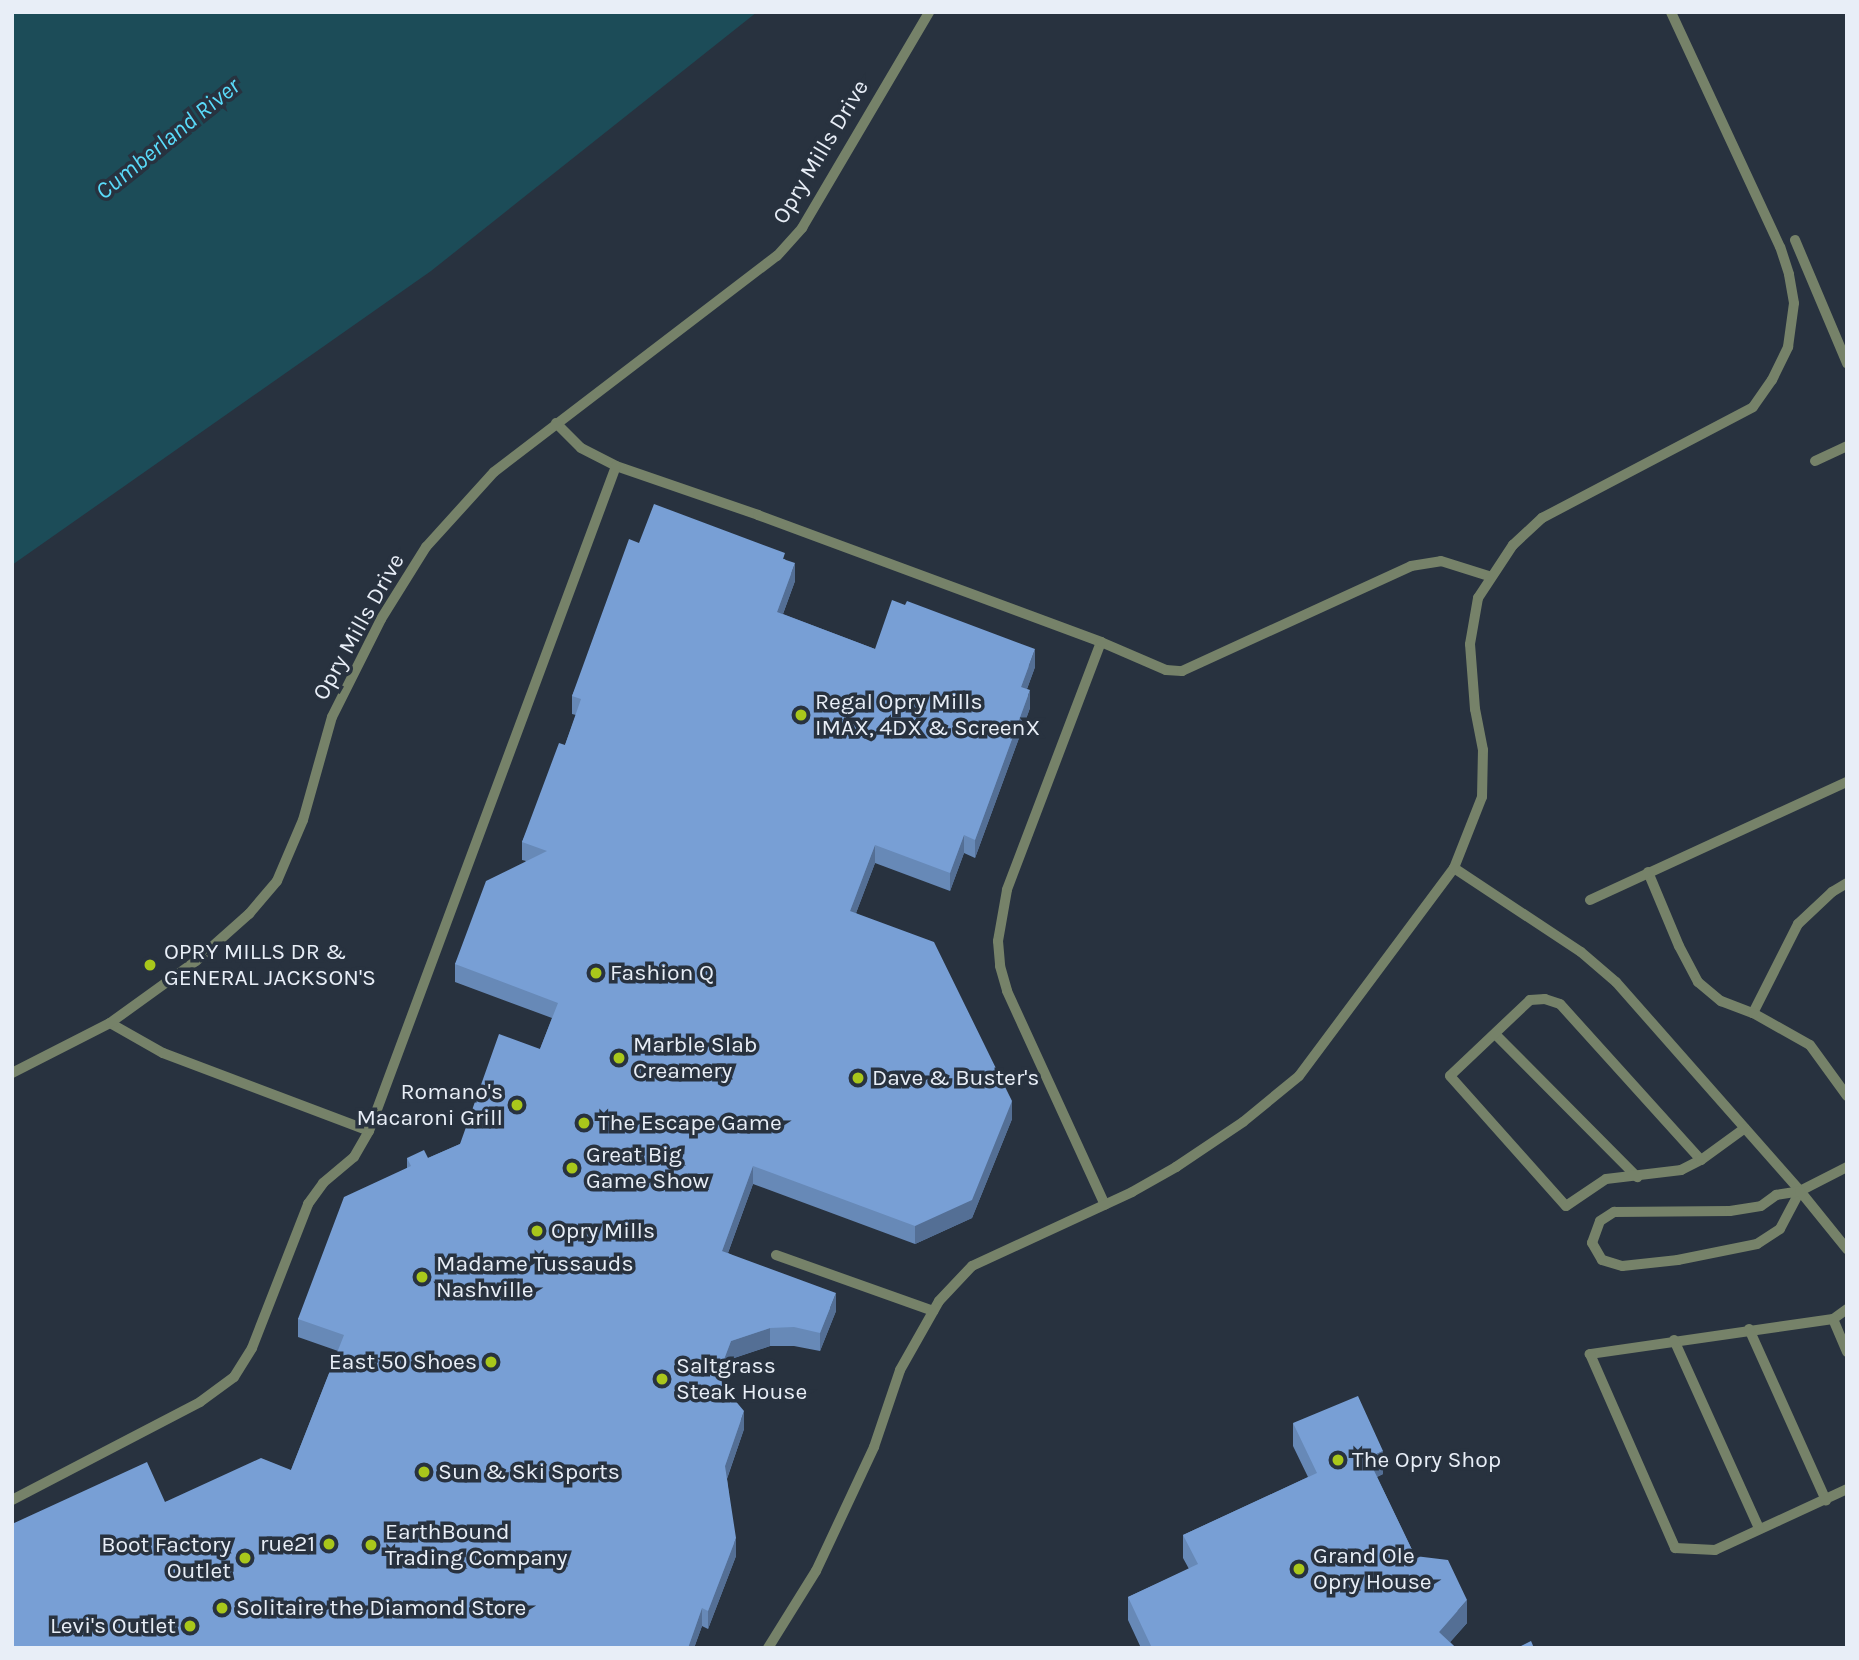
<!DOCTYPE html>
<html>
<head>
<meta charset="utf-8">
<style>
	body { margin:0 }
	#map { position:relative; width:1859px; height:1660px; overflow:hidden; background:#28323f; font-family:Karla,sans-serif }
	div>[style] { position:absolute }
	.water>* { inset:0; background:#1c4c58 }
	.lane>* { height:10px; margin:-5px; padding:0 5px; transform-origin:5px; border-radius:5px; background:#768269 }
	.wall>* { inset:0; background:#6789b7 }
	.shaded-wall>* { inset:0; background:#546f95 }
	.building>* { inset:0; background:#789fd5 }
	.dots>* { width:19px; height:19px; translate:-50% -50%; box-sizing:border-box; border:4px solid #28323f; border-radius:50% }
	span { translate:-50% -50%; white-space:nowrap; text-align:center; line-height:1.15; -webkit-text-stroke:7px #28323f; paint-order:stroke }
	.street-label { font-size:23px; color:#e8eef7 }
	.poi-label { font-size:23px; color:#e8eef7 }
	.left { translate:0 -50%; text-align:left }
	.right { translate:-100% -50%; text-align:right }
	.water-label { font-size:24px; color:#5adcfb; font-style:italic }
	.frame { position:absolute; inset:0; border:14px solid #e8eef7; pointer-events:none }
</style>
</head>
<body>
<div id="map">
	<div class="water">
		<i style="clip-path:polygon(12px 12px,757px 12px,431px 271px,12px 565px)"></i>
	</div>
	<div class="lane">
		<i style="left:1795px;top:240px;width:134px;rotate:67.1deg"></i>
		<i style="left:556px;top:423px;width:35px;rotate:45deg"></i>
		<i style="left:581px;top:448px;width:39px;rotate:27deg"></i>
		<i style="left:616px;top:466px;width:150px;rotate:19deg"></i>
		<i style="left:758px;top:515px;width:366px;rotate:20.3deg"></i>
		<i style="left:1101px;top:642px;width:265px;rotate:110.8deg"></i>
		<i style="left:1007px;top:890px;width:52px;rotate:100deg"></i>
		<i style="left:998px;top:941px;width:25px;rotate:85deg"></i>
		<i style="left:1000px;top:966px;width:26px;rotate:74deg"></i>
		<i style="left:1007px;top:991px;width:235px;rotate:65.4deg"></i>
		<i style="left:1815px;top:461px;width:35px;rotate:-25deg"></i>
		<i style="left:1101px;top:642px;width:71px;rotate:23.3deg"></i>
		<i style="left:1166px;top:670px;width:16px;rotate:4deg"></i>
		<i style="left:1182px;top:671px;width:252px;rotate:-24.6deg"></i>
		<i style="left:1411px;top:566px;width:30px;rotate:-9deg"></i>
		<i style="left:1441px;top:561px;width:50px;rotate:17.4deg"></i>
		<i style="left:1454px;top:868px;width:152px;rotate:33.5deg"></i>
		<i style="left:1581px;top:952px;width:46px;rotate:40.6deg"></i>
		<i style="left:1616px;top:982px;width:278px;rotate:48.6deg"></i>
		<i style="left:1800px;top:1191px;width:53px;rotate:-27.1deg"></i>
		<i style="left:1648px;top:872px;width:80px;rotate:67.3deg"></i>
		<i style="left:1679px;top:946px;width:41px;rotate:62.2deg"></i>
		<i style="left:1698px;top:982px;width:30px;rotate:40deg"></i>
		<i style="left:1721px;top:1001px;width:34px;rotate:21deg"></i>
		<i style="left:1753px;top:1013px;width:100px;rotate:-63.2deg"></i>
		<i style="left:1798px;top:924px;width:47px;rotate:-43.3deg"></i>
		<i style="left:1832px;top:892px;width:17px;rotate:-31deg"></i>
		<i style="left:1590px;top:900px;width:283px;rotate:-24.7deg"></i>
		<i style="left:1753px;top:1013px;width:65px;rotate:29.3deg"></i>
		<i style="left:1810px;top:1045px;width:63px;rotate:54deg"></i>
		<i style="left:110px;top:1023px;width:61px;rotate:29.5deg"></i>
		<i style="left:163px;top:1053px;width:220px;rotate:20.7deg"></i>
		<i style="left:1495px;top:1034px;width:202px;rotate:45.2deg"></i>
		<i style="left:12px;top:1073px;width:110px;rotate:-27deg"></i>
		<i style="left:110px;top:1023px;width:106px;rotate:-35.8deg"></i>
		<i style="left:196px;top:961px;width:71px;rotate:-41.6deg"></i>
		<i style="left:249px;top:914px;width:43px;rotate:-49.7deg"></i>
		<i style="left:277px;top:881px;width:66px;rotate:-66.9deg"></i>
		<i style="left:303px;top:820px;width:107px;rotate:-74.3deg"></i>
		<i style="left:332px;top:717px;width:110px;rotate:-63.4deg"></i>
		<i style="left:381px;top:619px;width:85px;rotate:-58deg"></i>
		<i style="left:426px;top:547px;width:101px;rotate:-47.8deg"></i>
		<i style="left:494px;top:472px;width:356px;rotate:-37.4deg"></i>
		<i style="left:777px;top:256px;width:38px;rotate:-48deg"></i>
		<i style="left:802px;top:228px;width:251px;rotate:-59.5deg"></i>
		<i style="left:1701px;top:1160px;width:210px;rotate:-132.1deg"></i>
		<i style="left:1560px;top:1004px;width:16px;rotate:-162deg"></i>
		<i style="left:1545px;top:999px;width:15px;rotate:176deg"></i>
		<i style="left:1530px;top:1000px;width:110px;rotate:136.5deg"></i>
		<i style="left:1450px;top:1076px;width:174px;rotate:48.3deg"></i>
		<i style="left:1566px;top:1206px;width:48px;rotate:-34deg"></i>
		<i style="left:1606px;top:1179px;width:76px;rotate:-6.8deg"></i>
		<i style="left:1681px;top:1170px;width:22px;rotate:-27deg"></i>
		<i style="left:1701px;top:1160px;width:54px;rotate:-36deg"></i>
		<i style="left:1800px;top:1191px;width:43px;rotate:117.8deg"></i>
		<i style="left:1780px;top:1229px;width:27px;rotate:147deg"></i>
		<i style="left:1757px;top:1244px;width:81px;rotate:168.6deg"></i>
		<i style="left:1678px;top:1260px;width:56px;rotate:173.9deg"></i>
		<i style="left:1622px;top:1266px;width:21px;rotate:-163deg"></i>
		<i style="left:1602px;top:1260px;width:20px;rotate:-120deg"></i>
		<i style="left:1592px;top:1243px;width:23px;rotate:-70deg"></i>
		<i style="left:1600px;top:1221px;width:17px;rotate:-33deg"></i>
		<i style="left:1614px;top:1212px;width:116px;rotate:-0.5deg"></i>
		<i style="left:1730px;top:1211px;width:31px;rotate:-9deg"></i>
		<i style="left:1761px;top:1206px;width:19px;rotate:-36deg"></i>
		<i style="left:1776px;top:1195px;width:24px;rotate:-9deg"></i>
		<i style="left:1800px;top:1191px;width:75px;rotate:51deg"></i>
		<i style="left:776px;top:1255px;width:167px;rotate:19.6deg"></i>
		<i style="left:1847px;top:1309px;width:17px;rotate:144deg"></i>
		<i style="left:1833px;top:1319px;width:246px;rotate:171.8deg"></i>
		<i style="left:1590px;top:1354px;width:212px;rotate:66.3deg"></i>
		<i style="left:1675px;top:1548px;width:40px;rotate:2.9deg"></i>
		<i style="left:1715px;top:1550px;width:145px;rotate:-24.8deg"></i>
		<i style="left:1833px;top:1319px;width:36px;rotate:67deg"></i>
		<i style="left:1749px;top:1329px;width:188px;rotate:65.8deg"></i>
		<i style="left:1674px;top:1340px;width:206px;rotate:65.7deg"></i>
		<i style="left:12px;top:1500px;width:212px;rotate:-27.5deg"></i>
		<i style="left:200px;top:1402px;width:42px;rotate:-36.3deg"></i>
		<i style="left:234px;top:1377px;width:34px;rotate:-58deg"></i>
		<i style="left:252px;top:1348px;width:155px;rotate:-68.7deg"></i>
		<i style="left:308px;top:1204px;width:26px;rotate:-54deg"></i>
		<i style="left:323px;top:1183px;width:40px;rotate:-40deg"></i>
		<i style="left:354px;top:1157px;width:30px;rotate:-60deg"></i>
		<i style="left:369px;top:1131px;width:709px;rotate:-69.62deg"></i>
		<i style="left:768px;top:1648px;width:91px;rotate:-58.1deg"></i>
		<i style="left:816px;top:1571px;width:137px;rotate:-64.9deg"></i>
		<i style="left:874px;top:1447px;width:81px;rotate:-71.3deg"></i>
		<i style="left:900px;top:1370px;width:79px;rotate:-60.5deg"></i>
		<i style="left:939px;top:1301px;width:48px;rotate:-46.7deg"></i>
		<i style="left:972px;top:1266px;width:176px;rotate:-24.8deg"></i>
		<i style="left:1132px;top:1192px;width:51px;rotate:-29.6deg"></i>
		<i style="left:1176px;top:1167px;width:81px;rotate:-33.9deg"></i>
		<i style="left:1243px;top:1122px;width:72px;rotate:-39.4deg"></i>
		<i style="left:1299px;top:1076px;width:259px;rotate:-53.3deg"></i>
		<i style="left:1454px;top:868px;width:76px;rotate:-68.5deg"></i>
		<i style="left:1482px;top:797px;width:47px;rotate:-88.8deg"></i>
		<i style="left:1483px;top:750px;width:42px;rotate:-101deg"></i>
		<i style="left:1475px;top:709px;width:65px;rotate:-94.4deg"></i>
		<i style="left:1470px;top:644px;width:47px;rotate:-80.1deg"></i>
		<i style="left:1478px;top:598px;width:64px;rotate:-56.6deg"></i>
		<i style="left:1513px;top:545px;width:40px;rotate:-43deg"></i>
		<i style="left:1542px;top:518px;width:238px;rotate:-27.7deg"></i>
		<i style="left:1753px;top:407px;width:33px;rotate:-55deg"></i>
		<i style="left:1772px;top:380px;width:37px;rotate:-64deg"></i>
		<i style="left:1788px;top:347px;width:44px;rotate:-82.2deg"></i>
		<i style="left:1794px;top:303px;width:29px;rotate:-100deg"></i>
		<i style="left:1789px;top:274px;width:28px;rotate:-108deg"></i>
		<i style="left:1780px;top:247px;width:259px;rotate:-114.9deg"></i>
	</div>
	<div class="wall">
		<i style="clip-path:polygon(639px 543px,785px 559px,795px 581px,783px 614px,875px 649px,1035px 667px,1027px 689px,1030px 708px,975px 858px,964px 853px,950px 891px,875px 863px,856px 913px,1012px 1119px,972px 1218px,915px 1244px,753px 1184px,728px 1253px,836px 1311px,820px 1351px,794px 1346px,770px 1346px,731px 1359px,724px 1378px,744px 1429px,727px 1479px,736px 1556px,708px 1629px,702px 1626px,694px 1648px,12px 1648px,165px 1502px,291px 1470px,338px 1351px,298px 1337px,298px 1319px,407px 1168px,407px 1158px,428px 1158px,460px 1144px,540px 1049px,552px 1018px,455px 982px,455px 964px,526px 861px,522px 860px,522px 842px,565px 745px,576px 715px,572px 714px,572px 696px)"></i>
		<i style="clip-path:polygon(1293px 1423px,1383px 1474px,1377px 1477px,1415px 1556px,1467px 1623px,1450px 1642px,1456px 1648px,1141px 1648px,1128px 1620px,1128px 1597px,1189px 1569px,1183px 1558px,1183px 1535px,1308px 1477px,1293px 1446px)"></i>
	</div>
	<div class="shaded-wall">
		<i style="clip-path:polygon(795px 563px,795px 581px,777px 630px,777px 612px)"></i>
		<i style="clip-path:polygon(1035px 649px,1035px 667px,1021px 705px,1021px 687px)"></i>
		<i style="clip-path:polygon(1030px 690px,1030px 708px,975px 858px,975px 840px)"></i>
		<i style="clip-path:polygon(964px 835px,964px 853px,950px 891px,950px 873px)"></i>
		<i style="clip-path:polygon(875px 845px,875px 863px,850px 929px,850px 911px)"></i>
		<i style="clip-path:polygon(1012px 1101px,1012px 1119px,972px 1218px,915px 1244px,915px 1226px)"></i>
		<i style="clip-path:polygon(753px 1166px,753px 1184px,722px 1269px,722px 1251px)"></i>
		<i style="clip-path:polygon(836px 1293px,836px 1311px,820px 1351px,820px 1333px)"></i>
		<i style="clip-path:polygon(770px 1328px,770px 1346px,731px 1359px,720px 1388px,720px 1370px,731px 1341px)"></i>
		<i style="clip-path:polygon(744px 1411px,744px 1429px,725px 1484px,725px 1466px)"></i>
		<i style="clip-path:polygon(1383px 1451px,1383px 1474px,1368px 1481px,1368px 1458px)"></i>
		<i style="clip-path:polygon(736px 1538px,736px 1556px,708px 1629px,708px 1611px)"></i>
		<i style="clip-path:polygon(1467px 1600px,1467px 1623px,1445px 1648px,1439px 1632px)"></i>
		<i style="clip-path:polygon(702px 1608px,702px 1626px,694px 1648px,688px 1648px)"></i>
	</div>
	<div class="building">
		<i style="clip-path:polygon(654px 504px,785px 553px,783px 559px,795px 563px,777px 612px,875px 649px,892px 600px,905px 605px,907px 601px,1035px 649px,1021px 687px,1030px 690px,975px 840px,964px 835px,950px 873px,875px 845px,850px 911px,934px 942px,1012px 1101px,972px 1200px,915px 1226px,753px 1166px,722px 1251px,836px 1293px,820px 1333px,794px 1327px,770px 1328px,731px 1341px,720px 1370px,733px 1398px,744px 1411px,725px 1466px,736px 1538px,708px 1611px,702px 1608px,688px 1648px,12px 1648px,12px 1524px,147px 1462px,165px 1502px,261px 1458px,291px 1470px,344px 1335px,298px 1319px,344px 1197px,411px 1166px,407px 1158px,424px 1150px,428px 1158px,460px 1144px,499px 1034px,540px 1049px,558px 1003px,455px 964px,486px 881px,547px 851px,522px 842px,559px 743px,565px 745px,581px 699px,572px 696px,629px 539px,639px 543px)"></i>
		<i style="clip-path:polygon(1358px 1396px,1383px 1451px,1368px 1458px,1415px 1556px,1448px 1560px,1467px 1600px,1439px 1632px,1456px 1648px,1152px 1648px,1128px 1597px,1198px 1564px,1183px 1535px,1317px 1473px,1293px 1423px)"></i>
		<i style="clip-path:polygon(1531px 1641px,1534px 1648px,1517px 1648px)"></i>
	</div>
	<div class="dots">
		<i style="left:801px;top:715px;background:#a9c71b"></i>
		<i style="left:150px;top:965px;background:#a9c71b"></i>
		<i style="left:596px;top:973px;background:#a9c71b"></i>
		<i style="left:619px;top:1058px;background:#a9c71b"></i>
		<i style="left:858px;top:1078px;background:#a9c71b"></i>
		<i style="left:517px;top:1105px;background:#a9c71b"></i>
		<i style="left:584px;top:1123px;background:#a9c71b"></i>
		<i style="left:572px;top:1168px;background:#a9c71b"></i>
		<i style="left:537px;top:1231px;background:#a9c71b"></i>
		<i style="left:422px;top:1277px;background:#a9c71b"></i>
		<i style="left:491px;top:1362px;background:#a9c71b"></i>
		<i style="left:662px;top:1379px;background:#a9c71b"></i>
		<i style="left:1338px;top:1460px;background:#a9c71b"></i>
		<i style="left:424px;top:1472px;background:#a9c71b"></i>
		<i style="left:329px;top:1544px;background:#a9c71b"></i>
		<i style="left:371px;top:1545px;background:#a9c71b"></i>
		<i style="left:245px;top:1558px;background:#a9c71b"></i>
		<i style="left:1299px;top:1569px;background:#a9c71b"></i>
		<i style="left:222px;top:1608px;background:#a9c71b"></i>
		<i style="left:190px;top:1626px;background:#a9c71b"></i>
	</div>
	<div class="street-label">
		<span style="left:821px;top:152px;rotate:-59deg">Opry Mills Drive</span>
		<span style="left:359px;top:627px;rotate:-61deg">Opry Mills Drive</span>
	</div>
	<div class="poi-label">
		<span class="left" style="left:815px;top:715px">Regal Opry Mills<br>IMAX, 4DX &amp; ScreenX</span>
		<span class="left" style="left:164px;top:965px">OPRY MILLS DR &amp;<br>GENERAL JACKSON'S</span>
		<span class="left" style="left:610px;top:973px">Fashion Q</span>
		<span class="left" style="left:633px;top:1058px">Marble Slab<br>Creamery</span>
		<span class="left" style="left:872px;top:1078px">Dave &amp; Buster's</span>
		<span class="right" style="left:503px;top:1105px">Romano's<br>Macaroni Grill</span>
		<span class="left" style="left:598px;top:1123px">The Escape Game</span>
		<span class="left" style="left:586px;top:1168px">Great Big<br>Game Show</span>
		<span class="left" style="left:551px;top:1231px">Opry Mills</span>
		<span class="left" style="left:436px;top:1277px">Madame Tussauds<br>Nashville</span>
		<span class="right" style="left:477px;top:1362px">East 50 Shoes</span>
		<span class="left" style="left:676px;top:1379px">Saltgrass<br>Steak House</span>
		<span class="left" style="left:1352px;top:1460px">The Opry Shop</span>
		<span class="left" style="left:438px;top:1472px">Sun &amp; Ski Sports</span>
		<span class="left" style="left:385px;top:1545px">EarthBound<br>Trading Company</span>
		<span class="right" style="left:315px;top:1544px">rue21</span>
		<span class="right" style="left:231px;top:1558px">Boot Factory<br>Outlet</span>
		<span class="left" style="left:1313px;top:1569px">Grand Ole<br>Opry House</span>
		<span class="left" style="left:236px;top:1608px">Solitaire the Diamond Store</span>
		<span class="right" style="left:176px;top:1626px">Levi's Outlet</span>
	</div>
	<div class="water-label">
		<span style="left:168px;top:139px;rotate:-39deg">Cumberland River</span>
	</div>
	<div class="frame"></div>
</div>
</body>
</html>
